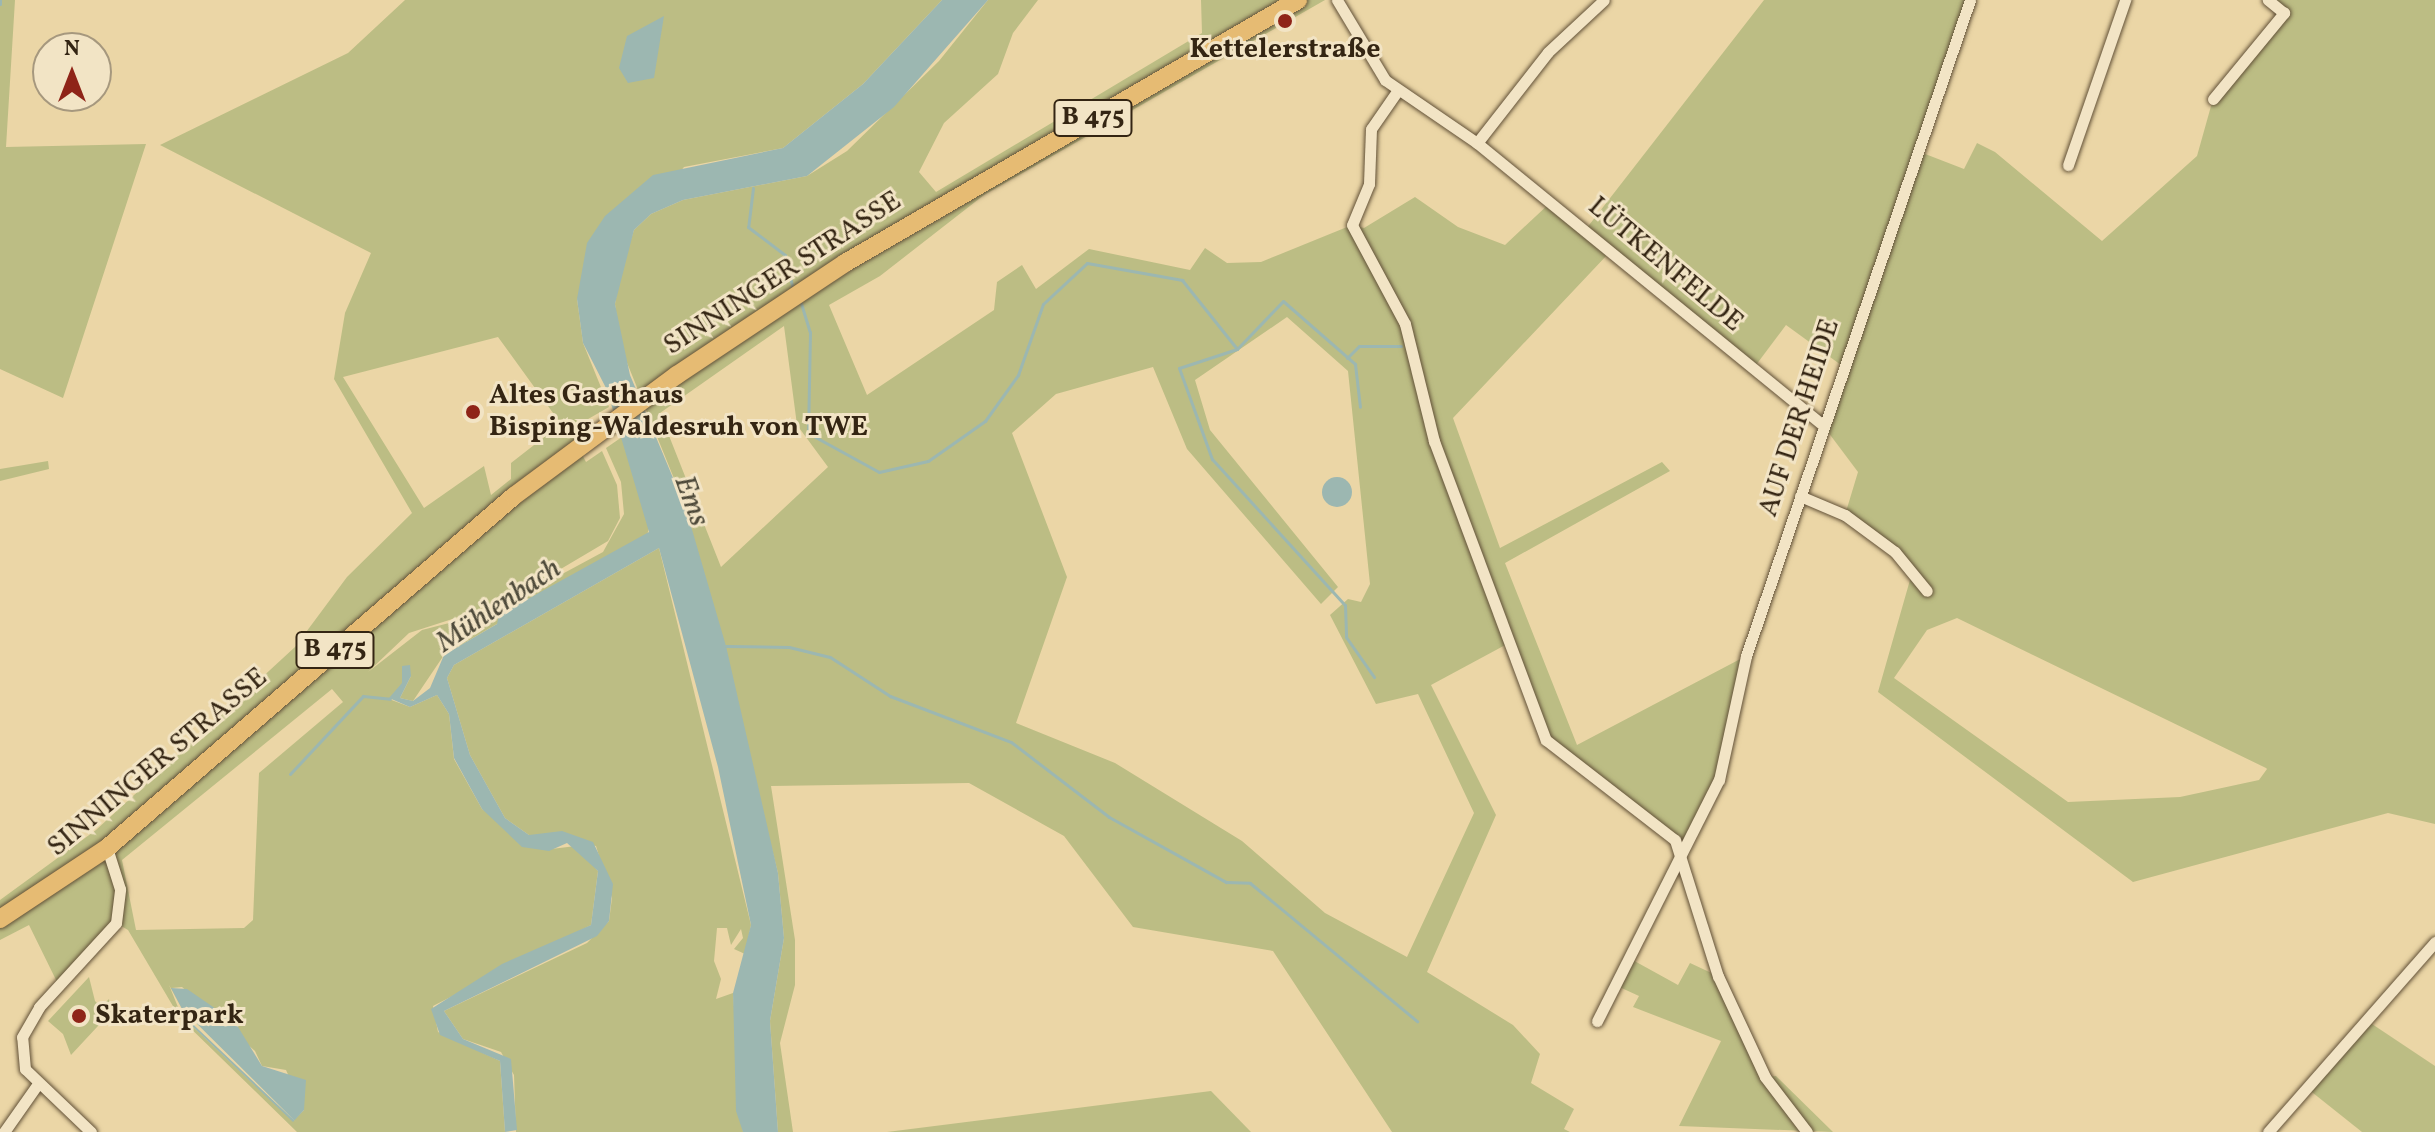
<!DOCTYPE html>
<html>
<head>
<meta charset="utf-8">
<style>
	body { margin:0 }
	#map { position:relative; width:2435px; height:1132px; overflow:hidden; background:#ebd6a6; font-family:Vollkorn,serif }
	div>[style] { position:absolute }
	.green>* { inset:0; background:#bcbd84 }
	.water>* { inset:0; background:#9cb7b1 }
	.round { border-radius:50% }
	.pier>* { inset:0; background:#ebd6a6 }
	.stream>* { height:3px; margin:-1.5px; padding:0 1.5px; transform-origin:1.5px; border-radius:1.5px; background:#9cb7b1 }
	.roads { filter:drop-shadow(0 0 2px #625138) drop-shadow(0 0 2px #625138) }
	.minor>* { height:11px; margin:-5.5px; padding:0 5.5px; transform-origin:5.5px; border-radius:5.5px; background:#f2e4c5 }
	.primary>* { height:18px; margin:-9px; padding:0 9px; transform-origin:9px; border-radius:9px; background:#e6bb73 }
	.dots>* { width:22px; height:22px; translate:-50% -50%; box-sizing:border-box; border:4px solid #f2e4c5; border-radius:50% }
	span { translate:-50% -50%; white-space:nowrap; text-align:center; line-height:1.15; -webkit-text-stroke:6px #f2e4c5; paint-order:stroke }
	.shield-label span { padding:2px 6px; background:#f2e4c5; border:2px solid; border-radius:6px; -webkit-text-stroke-width:0 }
	.shield-label { font-size:26px; color:#342513; font-weight:700 }
	.poi-label { font-size:28px; color:#342513; font-weight:700 }
	.left { translate:0 -50%; text-align:left }
	.street-label { font-size:28px; color:#342513 }
	.water-label { font-size:30px; color:#4e4a3a; font-style:italic }
	.north { position:absolute; left:32px; top:32px; width:80px; height:80px; box-sizing:border-box; background:#f2e4c5; border:2px solid #a6987e; border-radius:50%; rotate:0deg; font-size:22px; font-weight:700; line-height:32px; text-align:center; color:#342513 }
	.north::after { content:''; display:block; margin:auto; width:28px; height:36px; background:#8f2418; clip-path:polygon(50% 0,100% 100%,50% 72%,0 100%) }
</style>
</head>
<body>
<div id="map">
	<div class="green">
		<i style="clip-path:polygon(0 0,15px 0,6px 147px,146px 144px,63px 398px,0 369px)"></i>
		<i style="clip-path:polygon(evenodd,405px 0,942px 0,863px 84px,783px 148px,684px 167px,577px 299px,583px 343px,609px 407px,569px 430px,586px 462px,602px 451px,617px 485px,620px 518px,608px 541px,505px 602px,409px 633px,368px 672px,422px 630px,492px 612px,603px 552px,624px 514px,621px 482px,606px 448px,622px 437px,651px 519px,647px 536px,444px 655px,413px 701px,400px 698px,411px 676px,389px 699px,410px 707px,437px 695px,449px 714px,454px 759px,482px 809px,543px 850px,576px 846px,598px 871px,591px 925px,433px 1006px,438px 1032px,500px 1061px,505px 1132px,297px 1132px,180px 1018px,128px 930px,116px 923px,59px 986px,29px 925px,0 940px,0 900px,96px 830px,295px 647px,347px 577px,412px 513px,334px 379px,345px 313px,371px 253px,160px 145px,348px 53px,405px 0,498px 337px,561px 424px,511px 463px,511px 479px,491px 495px,484px 466px,424px 508px,343px 377px,498px 337px,405px 0,332px 689px,343px 702px,259px 773px,253px 920px,244px 928px,136px 930px,122px 860px,332px 689px,405px 0,182px 987px,255px 1051px,262px 1066px,286px 1070px,304px 1110px,293px 1121px,189px 1023px,172px 988px,182px 987px)"></i>
		<i style="clip-path:polygon(evenodd,988px 0,1038px 0,1013px 33px,998px 74px,944px 123px,919px 172px,936px 192px,1202px 33px,1201px 0,1325px 0,984px 195px,880px 276px,829px 305px,867px 395px,994px 310px,997px 282px,1022px 265px,1036px 289px,1089px 249px,1190px 270px,1205px 248px,1227px 263px,1261px 262px,1352px 225px,1364px 228px,1415px 197px,1458px 227px,1505px 245px,1551px 202px,1586px 229px,1764px 0,1970px 0,1920px 152px,1964px 169px,1977px 143px,1995px 152px,2102px 241px,2197px 156px,2213px 99px,2283px 13px,2268px 0,2435px 0,2435px 824px,2388px 813px,2133px 882px,1878px 692px,1912px 573px,1845px 515px,1858px 472px,1822px 424px,1841px 365px,1786px 325px,1753px 369px,1608px 254px,1453px 418px,1500px 548px,1662px 462px,1670px 471px,1505px 563px,1577px 745px,1746px 656px,1719px 780px,1683px 852px,1546px 740px,1509px 643px,1431px 685px,1496px 815px,1427px 972px,1513px 1025px,1540px 1054px,1531px 1083px,1574px 1109px,1564px 1129px,1570px 1132px,1392px 1132px,1273px 951px,1133px 927px,1064px 836px,969px 783px,771px 786px,795px 940px,795px 985px,780px 1043px,793px 1132px,778px 1132px,770px 1021px,784px 938px,778px 873px,686px 508px,621px 348px,615px 304px,621px 270px,634px 230px,651px 214px,683px 200px,807px 176px,847px 151px,939px 61px,988px 0,1287px 317px,1348px 371px,1370px 584px,1361px 602px,1348px 599px,1330px 615px,1376px 704px,1418px 694px,1474px 813px,1407px 957px,1325px 913px,1242px 841px,1115px 763px,1016px 723px,1067px 577px,1012px 433px,1056px 394px,1153px 367px,1187px 449px,1321px 604px,1338px 587px,1210px 430px,1195px 380px,1287px 317px,988px 0,784px 326px,797px 425px,828px 467px,721px 567px,660px 413px,784px 326px,988px 0,1957px 618px,2266px 768px,2267px 769px,2259px 780px,2180px 797px,2068px 802px,1894px 678px,1927px 630px,1957px 618px)"></i>
		<i style="clip-path:polygon(48px 461px,49px 469px,0 481px,0 469px)"></i>
		<i style="clip-path:polygon(659px 548px,751px 925px,745px 954px,734px 949px,743px 938px,741px 929px,731px 945px,727px 928px,717px 928px,714px 961px,721px 979px,716px 999px,733px 993px,743px 1132px,516px 1132px,514px 1075px,501px 1052px,463px 1039px,444px 1011px,587px 943px,609px 921px,612px 898px,596px 846px,529px 835px,505px 818px,470px 755px,447px 678px,454px 665px)"></i>
		<i style="clip-path:polygon(1629px 958px,1678px 985px,1690px 963px,1718px 976px,1765px 1077px,1776px 1076px,1833px 1132px,1679px 1126px,1721px 1041px,1633px 1007px,1639px 996px,1615px 985px)"></i>
		<i style="clip-path:polygon(89px 977px,95px 1001px,101px 1007px,109px 999px,111px 1012px,71px 1055px,63px 1034px,48px 1021px)"></i>
		<i style="clip-path:polygon(2366px 1020px,2435px 1066px,2435px 1132px,2362px 1132px,2308px 1089px)"></i>
		<i style="clip-path:polygon(1211px 1091px,1251px 1132px,887px 1132px)"></i>
	</div>
	<div class="water">
		<i style="clip-path:polygon(942px 0,988px 0,894px 107px,807px 176px,683px 200px,651px 214px,634px 230px,615px 304px,630px 375px,686px 509px,726px 646px,778px 873px,784px 938px,770px 1021px,778px 1132px,743px 1132px,736px 1111px,733px 993px,751px 925px,718px 767px,659px 548px,454px 665px,447px 678px,470px 755px,505px 818px,529px 835px,562px 831px,593px 842px,613px 884px,609px 921px,597px 936px,444px 1011px,463px 1039px,511px 1059px,517px 1130px,505px 1132px,500px 1061px,440px 1035px,431px 1009px,502px 964px,591px 925px,598px 871px,567px 843px,549px 851px,522px 847px,482px 809px,454px 758px,449px 714px,437px 695px,410px 707px,389px 698px,402px 683px,402px 666px,410px 665px,411px 676px,400px 698px,413px 701px,430px 688px,444px 655px,497px 624px,499px 615px,649px 532px,607px 390px,583px 343px,577px 299px,587px 243px,605px 216px,653px 175px,783px 148px,863px 84px)"></i>
		<i style="clip-path:polygon(664px 16px,654px 78px,628px 83px,619px 68px,627px 36px)"></i>
		<i class="round" style="left:1322px;top:477px;width:30px;height:30px"></i>
		<i style="clip-path:polygon(171px 988px,187px 989px,235px 1022px,262px 1066px,306px 1080px,304px 1110px,293px 1122px,189px 1023px)"></i>
	</div>
	<div class="pier">
		<i style="clip-path:polygon(169px 985px,182px 1009px,297px 1123px,180px 1012px)"></i>
	</div>
	<div class="stream">
		<i style="left:0;top:4px;width:4px;rotate:-90deg"></i>
		<i style="left:753px;top:188px;width:39px;rotate:97deg"></i>
		<i style="left:748px;top:227px;width:46px;rotate:37.1deg"></i>
		<i style="left:785px;top:255px;width:36px;rotate:77deg"></i>
		<i style="left:800px;top:300px;width:34px;rotate:73deg"></i>
		<i style="left:810px;top:332px;width:101px;rotate:91.1deg"></i>
		<i style="left:808px;top:433px;width:81px;rotate:28.8deg"></i>
		<i style="left:879px;top:472px;width:50px;rotate:-12.7deg"></i>
		<i style="left:928px;top:461px;width:70px;rotate:-35.1deg"></i>
		<i style="left:985px;top:421px;width:57px;rotate:-54.3deg"></i>
		<i style="left:1018px;top:375px;width:75px;rotate:-70.6deg"></i>
		<i style="left:1043px;top:304px;width:60px;rotate:-43deg"></i>
		<i style="left:1087px;top:263px;width:97px;rotate:10.1deg"></i>
		<i style="left:1182px;top:280px;width:88px;rotate:51.4deg"></i>
		<i style="left:1237px;top:349px;width:61px;rotate:161.9deg"></i>
		<i style="left:1179px;top:368px;width:97px;rotate:70.1deg"></i>
		<i style="left:1212px;top:459px;width:197px;rotate:47.7deg"></i>
		<i style="left:1345px;top:605px;width:32px;rotate:88deg"></i>
		<i style="left:1346px;top:637px;width:49px;rotate:55deg"></i>
		<i style="left:1237px;top:349px;width:66px;rotate:-46.2deg"></i>
		<i style="left:1283px;top:301px;width:96px;rotate:41.2deg"></i>
		<i style="left:1355px;top:364px;width:43px;rotate:83.4deg"></i>
		<i style="left:1347px;top:358px;width:17px;rotate:-45deg"></i>
		<i style="left:1359px;top:346px;width:42px"></i>
		<i style="left:726px;top:646px;width:63px;rotate:0.9deg"></i>
		<i style="left:789px;top:647px;width:42px;rotate:13.7deg"></i>
		<i style="left:830px;top:657px;width:72px;rotate:33deg"></i>
		<i style="left:890px;top:696px;width:129px;rotate:20.8deg"></i>
		<i style="left:1011px;top:742px;width:123px;rotate:37.4deg"></i>
		<i style="left:1109px;top:817px;width:134px;rotate:29.1deg"></i>
		<i style="left:1226px;top:882px;width:24px;rotate:2deg"></i>
		<i style="left:1250px;top:883px;width:217px;rotate:39.6deg"></i>
		<i style="left:290px;top:774px;width:107px;rotate:-46.9deg"></i>
		<i style="left:363px;top:696px;width:27px;rotate:6deg"></i>
	</div>
	<div class="roads">
		<div class="minor">
			<i style="left:1337px;top:0;width:93px;rotate:59deg"></i>
			<i style="left:1385px;top:80px;width:112px;rotate:34.4deg"></i>
			<i style="left:1477px;top:143px;width:445px;rotate:39.2deg"></i>
			<i style="left:1398px;top:90px;width:47px;rotate:124.7deg"></i>
			<i style="left:1371px;top:129px;width:55px;rotate:92.1deg"></i>
			<i style="left:1369px;top:184px;width:44px;rotate:112.5deg"></i>
			<i style="left:1352px;top:225px;width:112px;rotate:61.8deg"></i>
			<i style="left:1405px;top:324px;width:121px;rotate:76.1deg"></i>
			<i style="left:1434px;top:441px;width:319px;rotate:69.5deg"></i>
			<i style="left:1546px;top:740px;width:163px;rotate:37.8deg"></i>
			<i style="left:1675px;top:840px;width:143px;rotate:72.5deg"></i>
			<i style="left:1718px;top:976px;width:111px;rotate:65deg"></i>
			<i style="left:1765px;top:1077px;width:69px;rotate:52.6deg"></i>
			<i style="left:2213px;top:99px;width:112px;rotate:-50.5deg"></i>
			<i style="left:2284px;top:13px;width:21px;rotate:-141deg"></i>
			<i style="left:1477px;top:143px;width:115px;rotate:-52deg"></i>
			<i style="left:1548px;top:52px;width:76px;rotate:-42.9deg"></i>
			<i style="left:2068px;top:165px;width:175px;rotate:-70.9deg"></i>
			<i style="left:1800px;top:496px;width:49px;rotate:22.9deg"></i>
			<i style="left:1845px;top:515px;width:62px;rotate:36.5deg"></i>
			<i style="left:1895px;top:552px;width:50px;rotate:50.6deg"></i>
			<i style="left:1597px;top:1021px;width:270px;rotate:-63.2deg"></i>
			<i style="left:1719px;top:780px;width:127px;rotate:-77.7deg"></i>
			<i style="left:1746px;top:656px;width:693px;rotate:-71.15deg"></i>
			<i style="left:4px;top:1132px;width:57px;rotate:-54.9deg"></i>
			<i style="left:91px;top:1132px;width:91px;rotate:-136.3deg"></i>
			<i style="left:25px;top:1069px;width:32px;rotate:-95deg"></i>
			<i style="left:22px;top:1037px;width:34px;rotate:-60deg"></i>
			<i style="left:39px;top:1007px;width:114px;rotate:-47.5deg"></i>
			<i style="left:116px;top:923px;width:34px;rotate:-83deg"></i>
			<i style="left:120px;top:889px;width:43px;rotate:-107.6deg"></i>
			<i style="left:2268px;top:1132px;width:253px;rotate:-48.7deg"></i>
		</div>
		<div class="primary">
			<i style="left:0;top:919px;width:128px;rotate:-33.6deg"></i>
			<i style="left:107px;top:848px;width:538px;rotate:-40.86deg"></i>
			<i style="left:514px;top:496px;width:203px;rotate:-36.6deg"></i>
			<i style="left:677px;top:375px;width:202px;rotate:-33.7deg"></i>
			<i style="left:845px;top:263px;width:524px;rotate:-30.14deg"></i>
		</div>
	</div>
	<div class="dots">
		<i style="left:1285px;top:21px;background:#8f2418"></i>
		<i style="left:473px;top:412px;background:#8f2418"></i>
		<i style="left:79px;top:1016px;background:#8f2418"></i>
	</div>
	<div class="shield-label">
		<span style="left:1093px;top:118px">B 475</span>
		<span style="left:335px;top:650px">B 475</span>
	</div>
	<div class="poi-label">
		<span style="left:1285px;top:50px">Kettelerstraße</span>
		<span class="left" style="left:489px;top:412px">Altes Gasthaus<br>Bisping-Waldesruh von TWE</span>
		<span class="left" style="left:95px;top:1016px">Skaterpark</span>
	</div>
	<div class="street-label">
		<span style="left:1665px;top:265px;rotate:40deg">LÜTKENFELDE</span>
		<span style="left:783px;top:274px;rotate:-33deg">SINNINGER STRASSE</span>
		<span style="left:1800px;top:418px;rotate:-72deg">AUF DER HEIDE</span>
		<span style="left:158px;top:763px;rotate:-40deg">SINNINGER STRASSE</span>
	</div>
	<div class="water-label">
		<span style="left:691px;top:501px;rotate:70deg">Ems</span>
		<span style="left:499px;top:606px;rotate:-34deg">Mühlenbach</span>
	</div>
	<div class="north">N</div>
</div>
</body>
</html>
